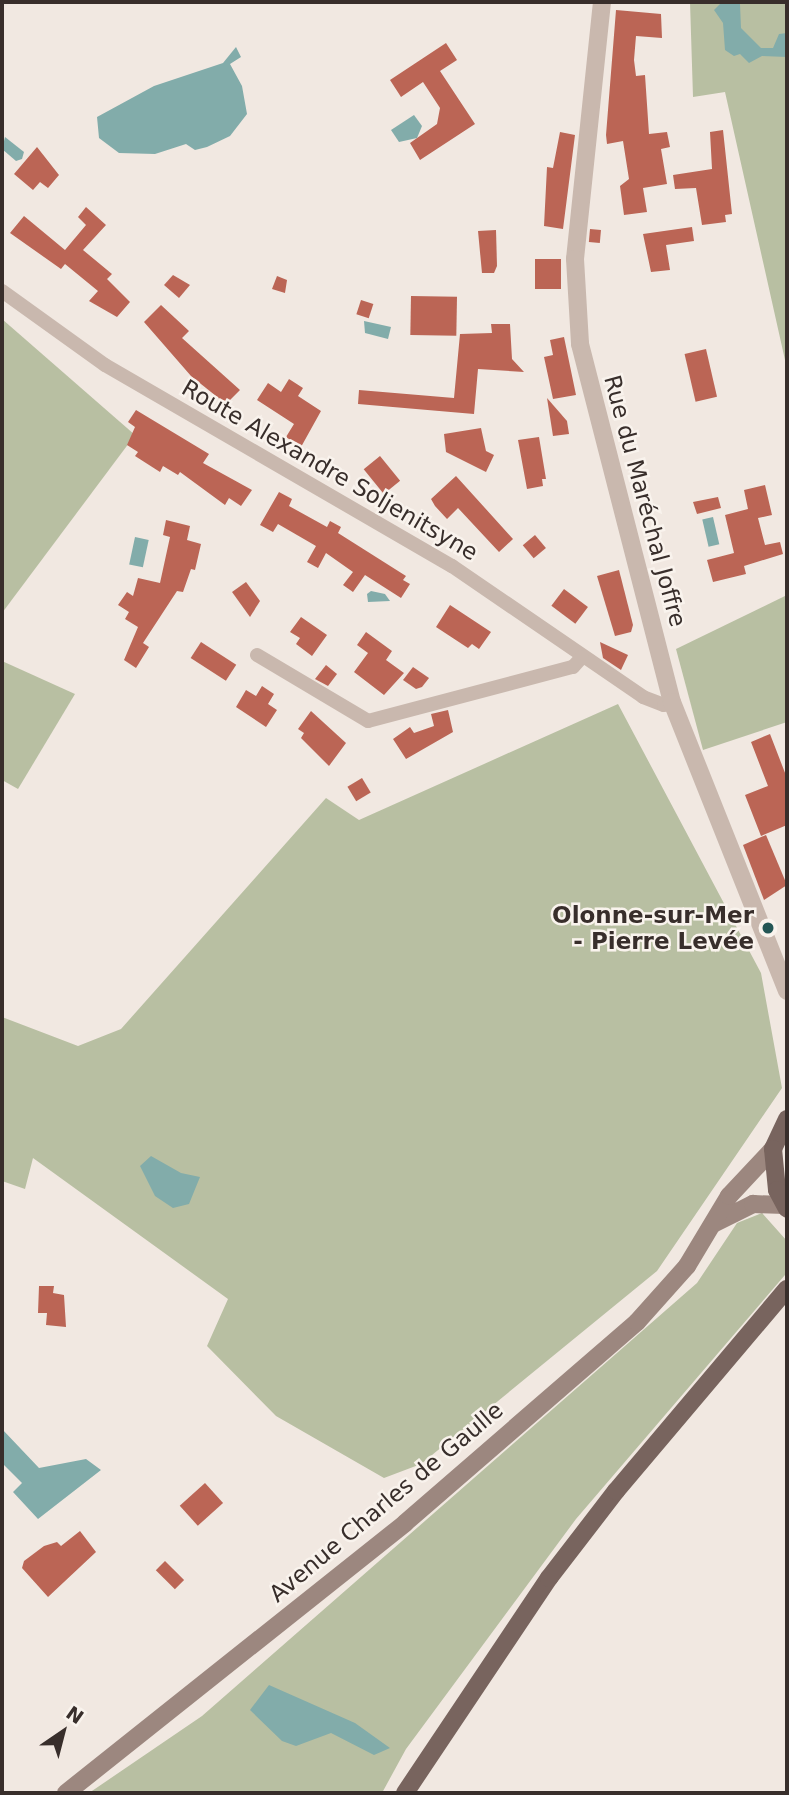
<!DOCTYPE html>
<html>
<head>
<meta charset="utf-8">
<style>
	body { margin:0 }
	#map { position:relative; width:789px; height:1795px; overflow:hidden; background:#f1e8e1; font-family:"DejaVu Sans",sans-serif }
	div>[style] { position:absolute }
	.green>* { inset:0; background:#b8bfa2 }
	.water>* { inset:0; background:#82acaa; transform-origin:0 0 }
	.building>* { inset:0; background:#bb6555; transform-origin:0 0 }
	.minor>* { height:14px; margin:-7px; padding:0 7px; transform-origin:7px; border-radius:7px; background:#c9b8ae }
	.tertiary>* { height:18px; margin:-9px; padding:0 9px; transform-origin:9px; border-radius:9px; background:#c9b8ae }
	.secondary>* { height:18px; margin:-9px; padding:0 9px; transform-origin:9px; border-radius:9px; background:#9c877f }
	.primary>* { height:18px; margin:-9px; padding:0 9px; transform-origin:9px; border-radius:9px; background:#78645e }
	.dots>* { width:19px; height:19px; translate:-50% -50%; box-sizing:border-box; border:4px solid #f9f3ed; border-radius:50% }
	span { translate:-50% -50%; white-space:nowrap; text-align:center; line-height:1.15; -webkit-text-stroke:5px #f9f3ed; paint-order:stroke }
	.street-label { font-size:23px; color:#382e2b }
	.poi-label { font-size:23px; color:#382e2b; font-weight:700 }
	.right { translate:-100% -50%; text-align:right }
	.frame { position:absolute; inset:0; border:4px solid #382e2b; pointer-events:none }
	.north { position:absolute; left:28px; top:1697px; width:70px; height:70px; -webkit-text-stroke:5px #f9f3ed; paint-order:stroke; rotate:35deg; font-size:19px; font-weight:700; line-height:28px; text-align:center; color:#382e2b }
	.north::after { content:''; display:block; margin:auto; width:24px; height:32px; background:#382e2b; clip-path:polygon(50% 0,100% 100%,50% 72%,0 100%) }
</style>
</head>
<body>
<div id="map">
	<div class="green">
		<i style="clip-path:polygon(690px 2px,787px 2px,787px 369px,725px 92px,693px 97px)"></i>
		<i style="clip-path:polygon(2px 319px,135px 435px,2px 613px)"></i>
		<i style="clip-path:polygon(787px 595px,787px 722px,703px 750px,676px 649px)"></i>
		<i style="clip-path:polygon(2px 661px,75px 694px,18px 789px,2px 780px)"></i>
		<i style="clip-path:polygon(618px 704px,761px 973px,782px 1088px,657px 1271px,421px 1464px,384px 1478px,276px 1416px,207px 1346px,228px 1299px,33px 1158px,25px 1189px,2px 1181px,2px 1017px,78px 1046px,121px 1029px,326px 798px,359px 820px)"></i>
		<i style="clip-path:polygon(762px 1213px,787px 1241px,785px 1275px,576px 1519px,406px 1749px,382px 1793px,89px 1793px,202px 1716px,697px 1283px,737px 1223px)"></i>
	</div>
	<div class="water">
		<i style="clip-path:polygon(722px 2px,740px 4px,741px 28px,761px 48px,773px 48px,779px 34px,787px 33px,787px 57px,762px 56px,749px 63px,740px 54px,734px 56px,725px 50px,723px 23px,714px 10px)"></i>
		<i style="clip-path:polygon(236px 47px,241px 57px,230px 64px,242px 86px,247px 114px,230px 136px,207px 147px,195px 150px,186px 144px,155px 154px,119px 153px,99px 138px,97px 117px,154px 86px,223px 63px)"></i>
		<i style="clip-path:polygon(414px 115px,422px 126px,417px 138px,399px 142px,391px 130px)"></i>
		<i style="clip-path:polygon(5px 137px,24px 152px,22px 159px,16px 161px,2px 149px)"></i>
		<i style="clip-path:polygon(364px 321px,391px 327px,388px 339px,365px 333px)"></i>
		<i style="left:713px;top:517px;width:28px;height:11px;rotate:77deg"></i>
		<i style="left:135px;top:537px;width:14px;height:28px;rotate:12deg"></i>
		<i style="clip-path:polygon(371px 591px,385px 594px,390px 601px,368px 602px,367px 594px)"></i>
		<i style="clip-path:polygon(151px 1156px,181px 1173px,200px 1177px,189px 1204px,173px 1208px,155px 1196px,140px 1166px)"></i>
		<i style="clip-path:polygon(2px 1429px,39px 1468px,86px 1459px,101px 1470px,38px 1519px,13px 1492px,22px 1483px,2px 1463px)"></i>
		<i style="clip-path:polygon(269px 1685px,355px 1723px,390px 1748px,374px 1755px,331px 1733px,296px 1746px,282px 1741px,250px 1710px)"></i>
	</div>
	<div class="building">
		<i style="clip-path:polygon(616px 10px,661px 14px,662px 38px,636px 36px,634px 60px,636px 76px,645px 75px,649px 134px,667px 132px,670px 147px,661px 149px,667px 184px,643px 188px,647px 212px,624px 215px,620px 186px,629px 179px,623px 141px,607px 144px,606px 135px)"></i>
		<i style="clip-path:polygon(446px 43px,457px 60px,440px 71px,475px 124px,420px 160px,410px 143px,437px 124px,440px 108px,423px 82px,401px 97px,390px 80px)"></i>
		<i style="clip-path:polygon(723px 130px,732px 214px,725px 215px,726px 222px,702px 225px,696px 188px,675px 189px,673px 175px,712px 169px,710px 132px)"></i>
		<i style="clip-path:polygon(560px 132px,575px 135px,563px 229px,544px 226px,547px 167px,553px 168px)"></i>
		<i style="clip-path:polygon(37px 147px,59px 175px,48px 188px,40px 182px,33px 190px,14px 174px)"></i>
		<i style="clip-path:polygon(86px 207px,106px 225px,83px 250px,112px 274px,107px 279px,130px 302px,117px 317px,89px 301px,98px 291px,65px 264px,61px 269px,10px 233px,24px 216px,65px 250px,86px 225px,78px 217px)"></i>
		<i style="clip-path:polygon(692px 227px,694px 241px,666px 245px,670px 270px,651px 272px,643px 234px)"></i>
		<i style="left:590px;top:229px;width:11px;height:13px;rotate:5deg"></i>
		<i style="clip-path:polygon(496px 230px,497px 266px,494px 273px,482px 273px,478px 231px)"></i>
		<i style="left:535px;top:259px;width:26px;height:30px"></i>
		<i style="clip-path:polygon(173px 275px,190px 285px,179px 298px,164px 285px)"></i>
		<i style="clip-path:polygon(277px 276px,287px 280px,285px 293px,272px 289px)"></i>
		<i style="left:411px;top:296px;width:46px;height:39px;rotate:1deg"></i>
		<i style="left:361px;top:300px;width:13px;height:15px;rotate:18deg"></i>
		<i style="clip-path:polygon(161px 305px,189px 331px,182px 338px,240px 390px,226px 404px,191px 376px,144px 322px)"></i>
		<i style="clip-path:polygon(491px 324px,510px 324px,512px 359px,524px 372px,478px 369px,474px 414px,358px 404px,359px 390px,454px 398px,460px 334px,492px 333px)"></i>
		<i style="clip-path:polygon(564px 337px,576px 395px,553px 399px,544px 357px,553px 355px,550px 340px)"></i>
		<i style="left:706px;top:349px;width:49px;height:22px;rotate:77deg"></i>
		<i style="clip-path:polygon(289px 379px,303px 388px,298px 396px,321px 411px,301px 447px,286px 437px,294px 424px,257px 400px,268px 383px,281px 392px)"></i>
		<i style="clip-path:polygon(547px 398px,567px 421px,569px 434px,553px 436px)"></i>
		<i style="clip-path:polygon(136px 410px,209px 454px,203px 463px,252px 490px,241px 506px,229px 498px,225px 505px,180px 472px,178px 475px,163px 466px,160px 472px,135px 456px,138px 452px,127px 445px,135px 427px,128px 422px)"></i>
		<i style="clip-path:polygon(481px 428px,486px 451px,494px 455px,486px 472px,446px 452px,444px 434px)"></i>
		<i style="clip-path:polygon(539px 437px,546px 479px,542px 479px,543px 486px,527px 489px,518px 440px)"></i>
		<i style="left:380px;top:456px;width:32px;height:21px;rotate:51deg"></i>
		<i style="clip-path:polygon(456px 476px,513px 539px,499px 552px,458px 508px,447px 519px,435px 506px,431px 499px)"></i>
		<i style="clip-path:polygon(765px 485px,772px 515px,758px 518px,765px 545px,780px 542px,783px 554px,744px 566px,746px 574px,713px 582px,707px 560px,734px 553px,725px 515px,748px 509px,744px 490px)"></i>
		<i style="clip-path:polygon(279px 492px,292px 499px,289px 506px,327px 527px,330px 521px,341px 527px,338px 533px,406px 576px,403px 580px,410px 584px,401px 598px,365px 575px,353px 592px,343px 585px,353px 572px,326px 553px,318px 568px,307px 562px,316px 546px,278px 524px,273px 532px,260px 525px)"></i>
		<i style="clip-path:polygon(718px 497px,721px 508px,697px 514px,693px 502px)"></i>
		<i style="clip-path:polygon(166px 520px,190px 526px,187px 540px,201px 544px,195px 570px,191px 569px,183px 592px,177px 591px,143px 643px,149px 647px,136px 668px,124px 660px,138px 627px,125px 619px,129px 612px,118px 605px,127px 592px,133px 596px,138px 578px,160px 583px,170px 537px,163px 535px)"></i>
		<i style="left:535px;top:535px;width:17px;height:16px;rotate:50deg"></i>
		<i style="clip-path:polygon(619px 570px,633px 625px,631px 632px,615px 636px,597px 576px)"></i>
		<i style="clip-path:polygon(246px 582px,260px 601px,250px 617px,232px 592px)"></i>
		<i style="left:564px;top:589px;width:30px;height:21px;rotate:37deg"></i>
		<i style="clip-path:polygon(450px 605px,491px 632px,479px 649px,472px 644px,468px 648px,436px 627px)"></i>
		<i style="clip-path:polygon(301px 617px,327px 635px,312px 656px,296px 644px,300px 638px,290px 632px)"></i>
		<i style="clip-path:polygon(366px 632px,392px 651px,386px 660px,404px 673px,384px 695px,354px 672px,368px 653px,357px 645px)"></i>
		<i style="left:201px;top:642px;width:42px;height:19px;rotate:33deg"></i>
		<i style="clip-path:polygon(600px 642px,628px 655px,621px 670px,603px 658px)"></i>
		<i style="clip-path:polygon(326px 665px,337px 674px,328px 686px,315px 679px)"></i>
		<i style="clip-path:polygon(413px 667px,429px 678px,422px 687px,416px 689px,403px 680px)"></i>
		<i style="clip-path:polygon(262px 686px,274px 694px,268px 704px,277px 710px,266px 727px,236px 707px,246px 690px,256px 696px)"></i>
		<i style="clip-path:polygon(448px 710px,453px 732px,406px 759px,393px 739px,410px 727px,414px 733px,434px 726px,431px 714px)"></i>
		<i style="clip-path:polygon(311px 711px,346px 743px,329px 766px,301px 738px,304px 733px,298px 729px)"></i>
		<i style="clip-path:polygon(770px 734px,787px 778px,787px 825px,761px 836px,745px 795px,768px 786px,751px 742px)"></i>
		<i style="left:362px;top:778px;width:17px;height:17px;rotate:59deg"></i>
		<i style="clip-path:polygon(766px 835px,787px 885px,764px 900px,743px 845px)"></i>
		<i style="clip-path:polygon(39px 1286px,54px 1286px,53px 1293px,64px 1295px,66px 1327px,46px 1325px,47px 1313px,38px 1313px)"></i>
		<i style="left:205px;top:1483px;width:27px;height:34px;rotate:48deg"></i>
		<i style="clip-path:polygon(80px 1531px,96px 1552px,48px 1597px,22px 1568px,24px 1561px,44px 1546px,57px 1542px,61px 1546px)"></i>
		<i style="left:165px;top:1561px;width:27px;height:13px;rotate:45deg"></i>
	</div>
	<div class="minor">
		<i style="left:2px;top:291px;width:127px;rotate:35.7deg"></i>
		<i style="left:105px;top:365px;width:401px;rotate:30.1deg"></i>
		<i style="left:452px;top:566px;width:232px;rotate:34.4deg"></i>
		<i style="left:643px;top:697px;width:22px;rotate:21deg"></i>
		<i style="left:664px;top:705px;width:9px;rotate:-21deg"></i>
		<i style="left:257px;top:655px;width:129px;rotate:30.7deg"></i>
		<i style="left:368px;top:721px;width:212px;rotate:-14.8deg"></i>
		<i style="left:573px;top:667px;width:13px;rotate:-48deg"></i>
	</div>
	<div class="tertiary">
		<i style="left:602px;top:2px;width:258px;rotate:96deg"></i>
		<i style="left:575px;top:259px;width:85px;rotate:86.6deg"></i>
		<i style="left:580px;top:344px;width:370px;rotate:75.6deg"></i>
		<i style="left:672px;top:702px;width:311px;rotate:68.3deg"></i>
	</div>
	<div class="secondary">
		<i style="left:713px;top:1224px;width:45px;rotate:-26.6deg"></i>
		<i style="left:753px;top:1204px;width:32px;rotate:2deg"></i>
		<i style="left:66px;top:1793px;width:433px;rotate:-38.5deg"></i>
		<i style="left:405px;top:1523px;width:307px;rotate:-40.9deg"></i>
		<i style="left:637px;top:1322px;width:75px;rotate:-48.2deg"></i>
		<i style="left:687px;top:1266px;width:82px;rotate:-59deg"></i>
		<i style="left:729px;top:1196px;width:64px;rotate:-46.9deg"></i>
	</div>
	<div class="primary">
		<i style="left:787px;top:1119px;width:33px;rotate:115deg"></i>
		<i style="left:773px;top:1149px;width:41px;rotate:84.4deg"></i>
		<i style="left:777px;top:1190px;width:21px;rotate:62deg"></i>
		<i style="left:405px;top:1793px;width:259px;rotate:-56.2deg"></i>
		<i style="left:549px;top:1578px;width:110px;rotate:-52.4deg"></i>
		<i style="left:616px;top:1491px;width:265px;rotate:-49.8deg"></i>
	</div>
	<div class="dots">
		<i style="left:768px;top:928px;background:#245655"></i>
	</div>
	<div class="street-label">
		<span style="left:330px;top:470px;rotate:30deg">Route Alexandre Soljenitsyne</span>
		<span style="left:645px;top:501px;rotate:75deg">Rue du Maréchal Joffre</span>
		<span style="left:386px;top:1502px;rotate:-40deg">Avenue Charles de Gaulle</span>
	</div>
	<div class="poi-label">
		<span class="right" style="left:754px;top:928px">Olonne-sur-Mer<br>- Pierre Levée</span>
	</div>
	<div class="frame"></div>
	<div class="north">N</div>
</div>
</body>
</html>
